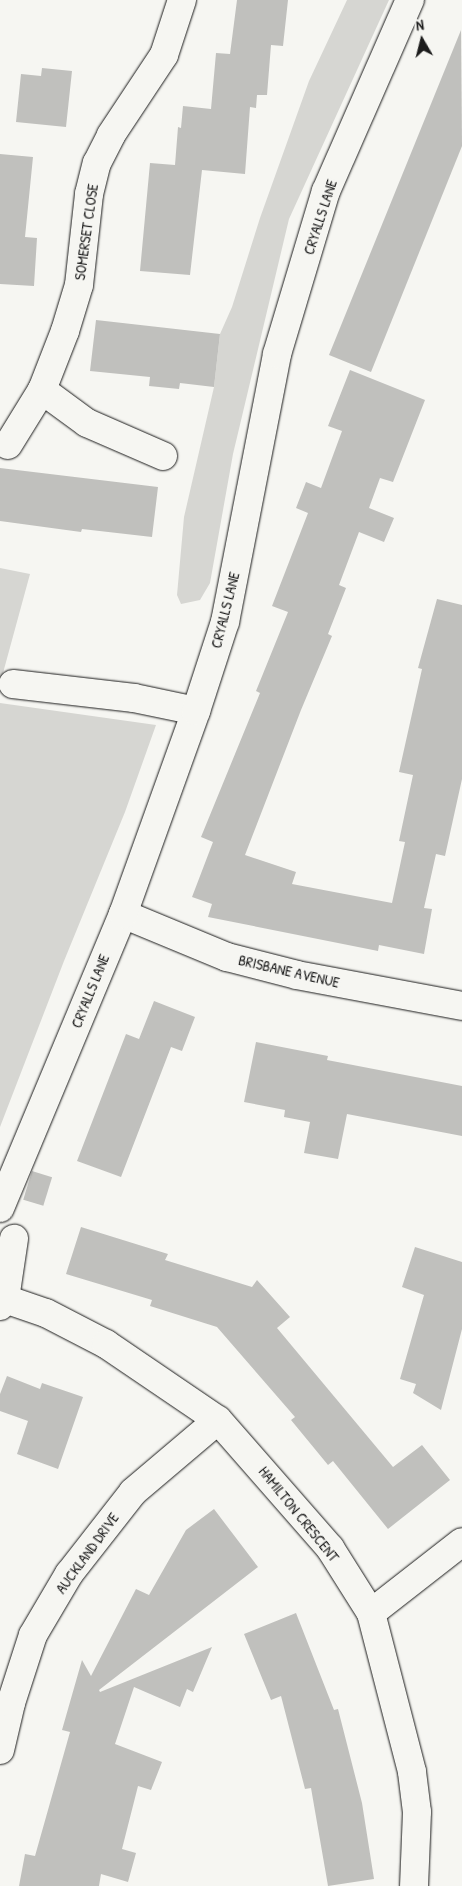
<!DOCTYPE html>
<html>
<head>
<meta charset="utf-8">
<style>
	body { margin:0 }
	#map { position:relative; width:462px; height:1886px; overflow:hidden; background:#f6f6f2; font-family:"Patrick Hand",sans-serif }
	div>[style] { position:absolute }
	.green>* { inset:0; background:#d6d6d2 }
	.building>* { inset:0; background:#c0c0bd; transform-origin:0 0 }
	.roads { filter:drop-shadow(0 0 1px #1c1c1c) drop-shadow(0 0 1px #1c1c1c) }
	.minor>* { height:28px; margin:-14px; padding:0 14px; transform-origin:14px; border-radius:14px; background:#f6f6f2 }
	span { translate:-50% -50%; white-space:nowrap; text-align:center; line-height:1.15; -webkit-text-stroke:4px #f6f6f2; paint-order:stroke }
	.street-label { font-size:15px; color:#1c1c1c }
	.north { position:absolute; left:397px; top:15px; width:50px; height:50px; -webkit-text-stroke:4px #f6f6f2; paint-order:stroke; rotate:352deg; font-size:14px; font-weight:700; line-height:20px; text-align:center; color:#1c1c1c }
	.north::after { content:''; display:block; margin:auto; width:18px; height:22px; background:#1c1c1c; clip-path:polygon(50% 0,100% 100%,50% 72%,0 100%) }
</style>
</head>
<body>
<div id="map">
	<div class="green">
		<i style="clip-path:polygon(347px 0,389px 0,289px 219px,233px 454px,210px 583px,200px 600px,181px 604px,177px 595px,184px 517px,214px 387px,220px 334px,232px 307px,260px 218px,309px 81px)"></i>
		<i style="clip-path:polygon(0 568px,30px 574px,0 684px)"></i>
		<i style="clip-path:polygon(0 703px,156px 725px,125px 812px,64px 961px,0 1127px)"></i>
	</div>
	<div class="building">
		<i style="clip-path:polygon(237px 0,288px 0,283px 46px,271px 45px,267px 95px,257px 95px,256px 108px,250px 107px,245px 174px,202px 170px,190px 275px,140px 271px,150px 163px,175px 165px,178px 127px,181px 128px,183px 106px,211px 109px,216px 53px,230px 54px)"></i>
		<i style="clip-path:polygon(461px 30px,462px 146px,371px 372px,329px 355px)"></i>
		<i style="clip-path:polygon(42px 68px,72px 71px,66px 127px,16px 122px,21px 74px,41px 76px)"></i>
		<i style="clip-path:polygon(0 154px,33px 157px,25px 237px,37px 238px,34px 286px,0 284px)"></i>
		<i style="clip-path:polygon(96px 320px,220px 334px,214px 387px,180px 383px,179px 389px,149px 386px,150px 377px,90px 371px)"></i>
		<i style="clip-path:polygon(350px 370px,425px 400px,393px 482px,380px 478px,369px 508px,394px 518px,384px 542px,359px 532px,339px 585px,346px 588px,328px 634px,332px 636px,301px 710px,245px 855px,296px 872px,292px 884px,392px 903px,405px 842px,399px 841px,413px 775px,399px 772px,422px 669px,418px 668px,437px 599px,462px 605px,462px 779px,445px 856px,436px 854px,424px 908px,432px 909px,424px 954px,379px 945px,378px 951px,208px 917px,212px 904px,192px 897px,213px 842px,201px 837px,260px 693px,256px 691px,288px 612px,272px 606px,308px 513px,296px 508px,306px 482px,321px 488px,342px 431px,328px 426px)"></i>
		<i style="clip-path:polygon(0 468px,158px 487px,152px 537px,82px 529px,81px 532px,0 521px)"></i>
		<i style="clip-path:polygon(154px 1001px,195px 1017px,182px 1051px,171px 1047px,121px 1177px,77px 1161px,126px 1034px,139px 1039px)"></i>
		<i style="clip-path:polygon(256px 1042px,328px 1056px,327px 1060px,462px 1086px,462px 1136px,347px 1114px,338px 1159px,304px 1153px,310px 1122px,284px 1117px,285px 1110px,244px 1102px)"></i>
		<i style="left:32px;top:1171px;width:21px;height:30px;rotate:17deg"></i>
		<i style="clip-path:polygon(81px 1227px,168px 1254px,165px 1260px,252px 1287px,257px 1280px,290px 1317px,277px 1328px,393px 1467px,422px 1445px,450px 1480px,388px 1529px,333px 1461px,328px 1465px,291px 1420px,295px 1417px,217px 1327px,150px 1306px,152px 1300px,66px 1274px)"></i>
		<i style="clip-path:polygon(415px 1247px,462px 1262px,462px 1329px,441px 1410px,413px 1393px,416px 1384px,400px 1379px,424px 1295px,402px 1287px)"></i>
		<i style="clip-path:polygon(7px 1376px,40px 1389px,42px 1383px,83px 1397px,58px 1469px,17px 1454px,28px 1421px,0 1411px,0 1394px)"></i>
		<i style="clip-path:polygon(214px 1509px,258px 1567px,99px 1690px,100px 1692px,212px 1647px,193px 1692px,187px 1689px,180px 1707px,134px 1687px,115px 1744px,162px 1762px,151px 1790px,138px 1786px,122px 1849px,136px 1853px,128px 1882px,101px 1874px,99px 1886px,19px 1886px,25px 1854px,35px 1856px,70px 1732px,62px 1730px,82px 1660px,91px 1676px,136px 1589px,149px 1595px,186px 1530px)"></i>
		<i style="clip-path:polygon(296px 1613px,334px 1710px,338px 1709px,362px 1803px,374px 1879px,328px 1886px,311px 1788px,305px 1789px,281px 1696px,271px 1700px,244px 1634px)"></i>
	</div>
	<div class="roads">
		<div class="minor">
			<i style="left:8px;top:445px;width:65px;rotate:-58.3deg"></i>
			<i style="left:163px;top:456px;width:83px;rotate:-156.5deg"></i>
			<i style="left:87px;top:423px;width:56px;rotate:-143.7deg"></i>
			<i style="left:42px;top:390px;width:63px;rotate:-68.7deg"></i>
			<i style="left:65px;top:331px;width:48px;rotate:-73.1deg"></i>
			<i style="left:79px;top:285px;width:92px;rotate:-83.7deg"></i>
			<i style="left:89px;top:194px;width:32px;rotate:-76deg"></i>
			<i style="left:97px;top:163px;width:31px;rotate:-63deg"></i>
			<i style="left:111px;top:135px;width:96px;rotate:-56.5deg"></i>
			<i style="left:164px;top:55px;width:58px;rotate:-71.9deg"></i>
			<i style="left:13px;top:684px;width:122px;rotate:6.6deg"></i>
			<i style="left:134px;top:698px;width:63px;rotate:11.8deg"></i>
			<i style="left:123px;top:914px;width:113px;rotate:22.5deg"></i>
			<i style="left:227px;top:957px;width:72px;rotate:14.4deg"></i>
			<i style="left:297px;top:975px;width:168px;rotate:10.6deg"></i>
			<i style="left:0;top:1208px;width:319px;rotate:-67.3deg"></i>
			<i style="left:123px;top:914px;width:216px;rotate:-70.2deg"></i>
			<i style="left:196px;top:711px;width:94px;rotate:-72deg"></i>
			<i style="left:225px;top:622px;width:273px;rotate:-79deg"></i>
			<i style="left:277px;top:354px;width:170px;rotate:-73.3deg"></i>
			<i style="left:326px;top:191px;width:209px;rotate:-66.3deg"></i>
			<i style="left:5px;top:1299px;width:43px;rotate:18.9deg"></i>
			<i style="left:46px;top:1313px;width:68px;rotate:27.3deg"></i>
			<i style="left:106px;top:1344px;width:135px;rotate:34.2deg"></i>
			<i style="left:218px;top:1420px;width:170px;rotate:48.8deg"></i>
			<i style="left:330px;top:1548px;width:77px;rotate:57.8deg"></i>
			<i style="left:371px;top:1613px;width:164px;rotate:75.5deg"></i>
			<i style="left:412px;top:1772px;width:40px;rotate:82.9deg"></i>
			<i style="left:417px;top:1812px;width:74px;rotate:92.3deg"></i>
			<i style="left:0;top:1306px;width:9px;rotate:-54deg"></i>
			<i style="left:5px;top:1299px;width:61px;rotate:-81.5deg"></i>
			<i style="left:371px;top:1613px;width:115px;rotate:-38deg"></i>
			<i style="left:0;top:1750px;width:48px;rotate:-76.8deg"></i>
			<i style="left:11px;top:1703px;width:71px;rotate:-72.1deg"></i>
			<i style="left:33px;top:1635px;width:71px;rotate:-59.5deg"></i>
			<i style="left:69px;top:1574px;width:104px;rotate:-52deg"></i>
			<i style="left:133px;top:1492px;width:111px;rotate:-40.3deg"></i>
		</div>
	</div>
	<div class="street-label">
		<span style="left:320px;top:217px;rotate:-72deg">CRYALLS LANE</span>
		<span style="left:86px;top:232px;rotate:-82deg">SOMERSET CLOSE</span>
		<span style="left:225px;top:610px;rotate:-76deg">CRYALLS LANE</span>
		<span style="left:289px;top:971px;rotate:13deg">BRISBANE AVENUE</span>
		<span style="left:90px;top:991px;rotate:-68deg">CRYALLS LANE</span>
		<span style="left:299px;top:1514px;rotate:51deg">HAMILTON CRESCENT</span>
		<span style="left:87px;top:1553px;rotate:-54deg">AUCKLAND DRIVE</span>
	</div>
	<div class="north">N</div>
</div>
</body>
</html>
